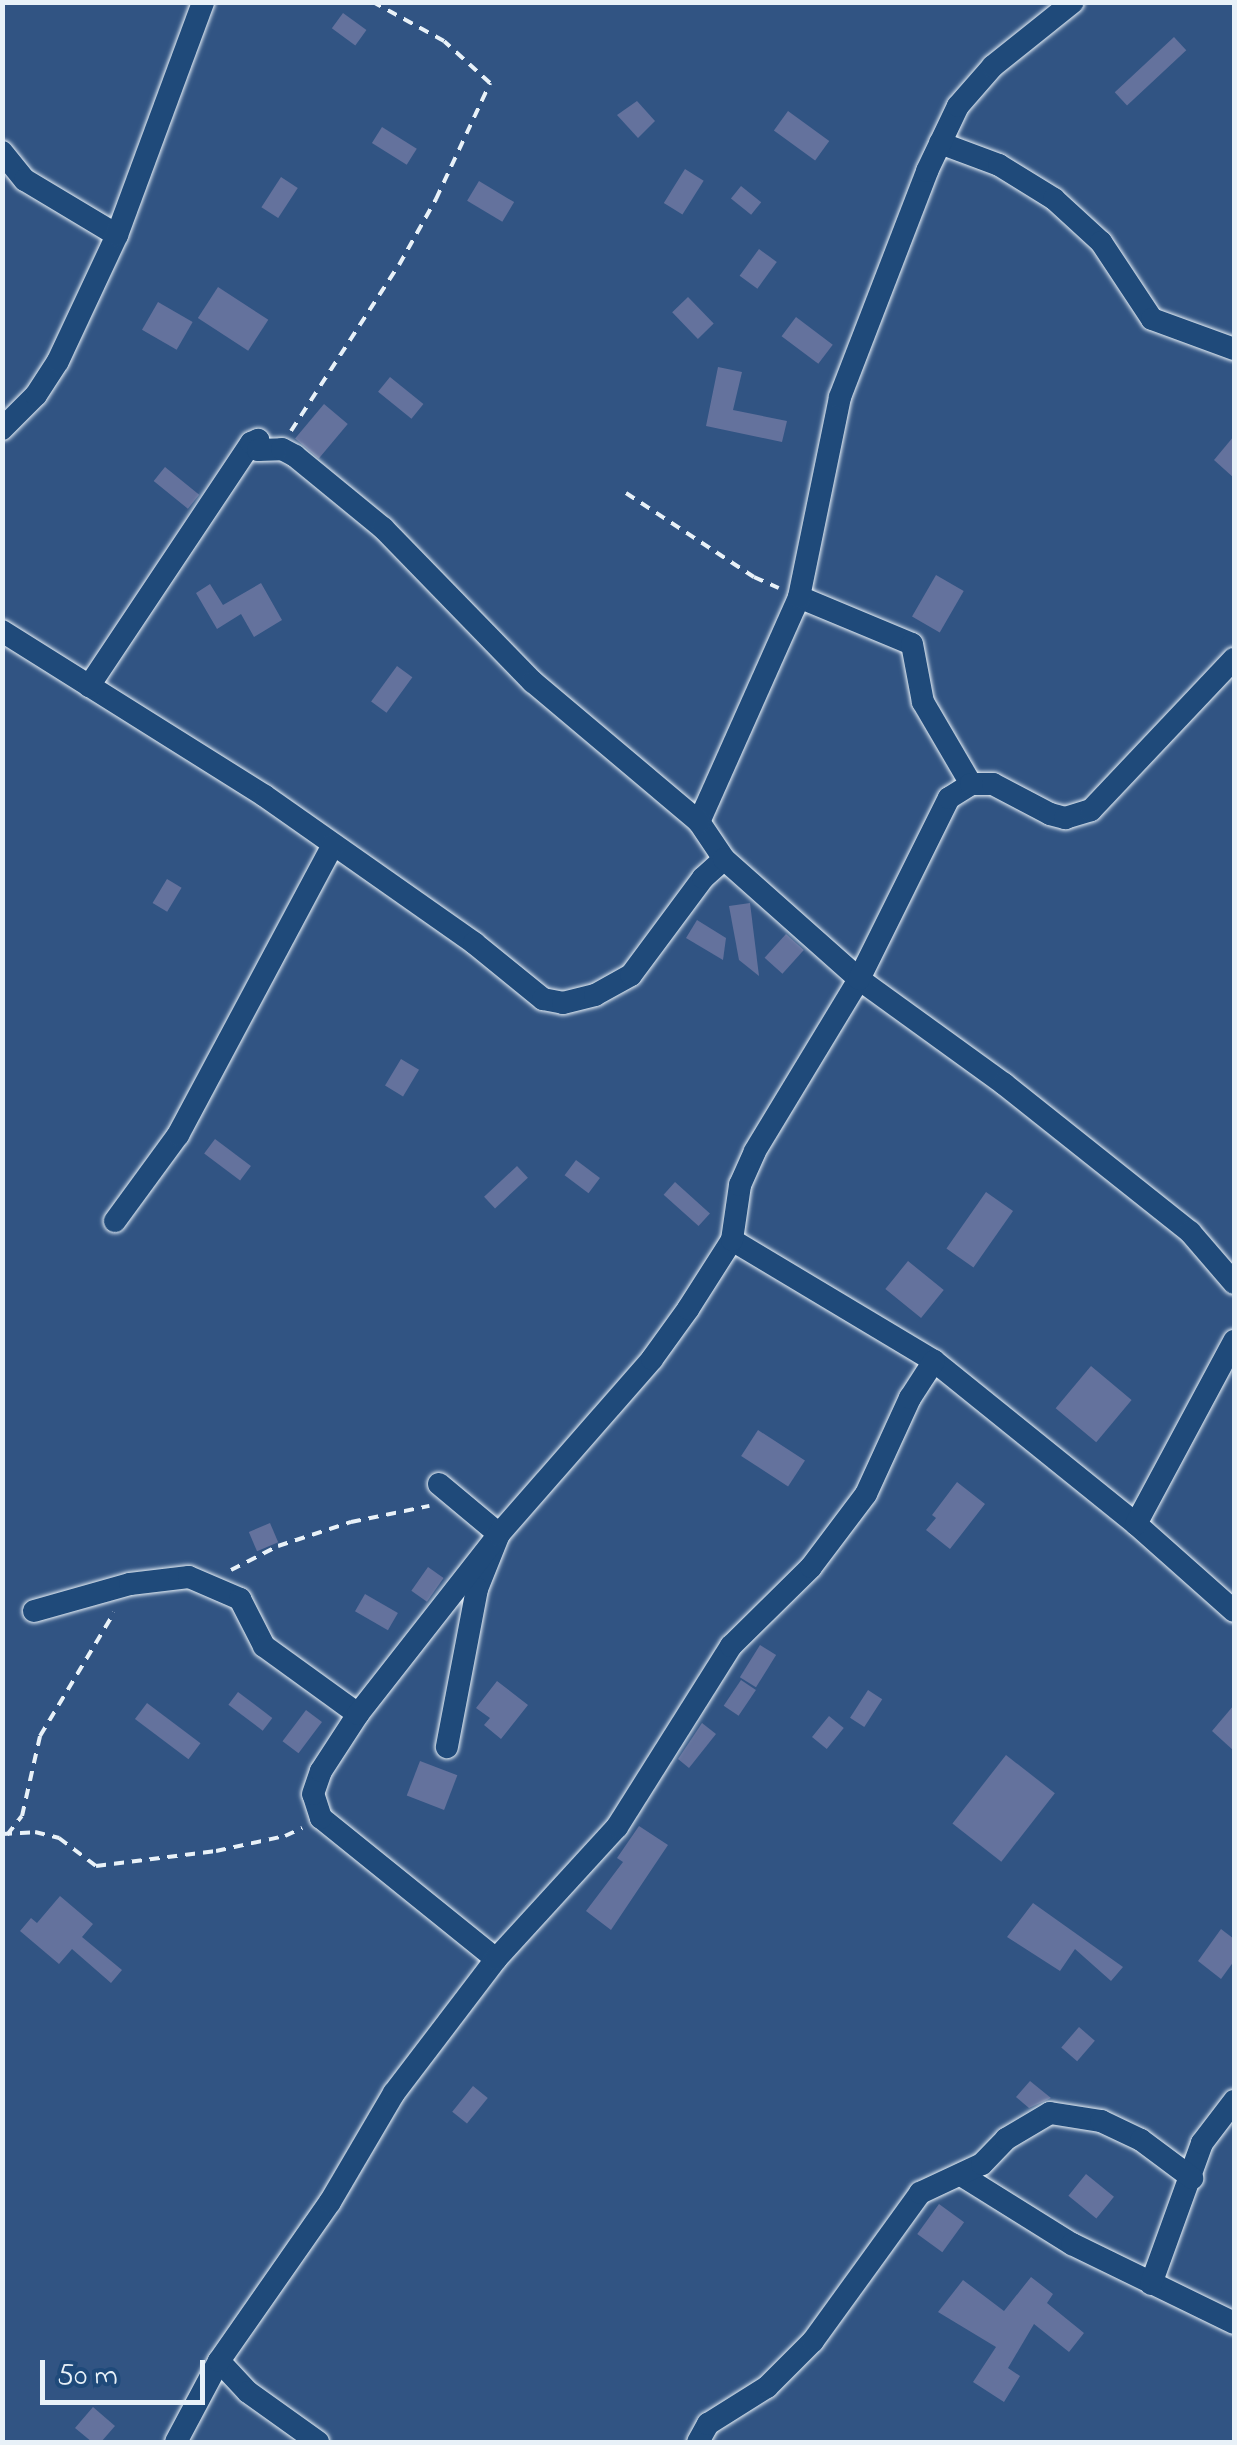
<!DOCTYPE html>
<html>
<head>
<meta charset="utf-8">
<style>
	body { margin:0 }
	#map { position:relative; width:1237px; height:2445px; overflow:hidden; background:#315483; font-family:"Indie Flower",sans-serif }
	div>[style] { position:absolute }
	.building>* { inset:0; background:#64729d; transform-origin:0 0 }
	.path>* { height:4px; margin-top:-2px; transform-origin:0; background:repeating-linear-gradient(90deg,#e8f1f8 0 10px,transparent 0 18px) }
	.roads { filter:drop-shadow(0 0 2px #e8f1f8) drop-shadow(0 0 2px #e8f1f8) }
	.minor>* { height:22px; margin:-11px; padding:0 11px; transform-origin:11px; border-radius:11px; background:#1f4a7a }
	span { translate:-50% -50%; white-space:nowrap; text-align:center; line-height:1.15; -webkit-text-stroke:8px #1f4a7a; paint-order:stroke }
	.frame { position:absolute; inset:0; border:5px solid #e8f1f8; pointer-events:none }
	.scale { position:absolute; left:40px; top:2360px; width:165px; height:45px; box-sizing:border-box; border:5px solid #e8f1f8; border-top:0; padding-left:12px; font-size:30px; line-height:35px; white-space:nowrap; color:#e8f1f8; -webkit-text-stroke:8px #1f4a7a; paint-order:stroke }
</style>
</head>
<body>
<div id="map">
	<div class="building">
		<i style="left:343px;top:13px;width:29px;height:19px;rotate:36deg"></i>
		<i style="left:1174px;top:37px;width:18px;height:81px;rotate:47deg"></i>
		<i style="clip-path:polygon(637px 101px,655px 121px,638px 138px,617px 115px)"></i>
		<i style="left:788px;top:111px;width:51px;height:24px;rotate:36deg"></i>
		<i style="left:382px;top:127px;width:41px;height:19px;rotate:32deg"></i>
		<i style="left:685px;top:169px;width:22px;height:40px;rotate:32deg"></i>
		<i style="left:281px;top:177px;width:20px;height:36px;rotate:33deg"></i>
		<i style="left:479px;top:181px;width:41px;height:23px;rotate:31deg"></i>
		<i style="left:741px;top:186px;width:26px;height:16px;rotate:39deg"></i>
		<i style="left:759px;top:249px;width:22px;height:33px;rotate:36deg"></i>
		<i style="left:218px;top:287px;width:60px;height:37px;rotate:33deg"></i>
		<i style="left:688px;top:297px;width:37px;height:22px;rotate:46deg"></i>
		<i style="left:158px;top:302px;width:40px;height:32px;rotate:30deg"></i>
		<i style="left:796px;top:317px;width:46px;height:24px;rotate:37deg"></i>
		<i style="clip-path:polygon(718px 367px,742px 372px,733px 410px,787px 421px,782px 442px,706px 426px)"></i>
		<i style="left:390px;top:377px;width:43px;height:19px;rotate:39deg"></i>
		<i style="left:324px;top:404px;width:31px;height:45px;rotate:40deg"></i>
		<i style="clip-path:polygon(1234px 436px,1234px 478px,1214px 460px)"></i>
		<i style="left:165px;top:467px;width:44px;height:18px;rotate:39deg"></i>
		<i style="left:936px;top:575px;width:32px;height:48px;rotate:30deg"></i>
		<i style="clip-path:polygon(261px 583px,282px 620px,254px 637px,241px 614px,217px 629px,196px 593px,210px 584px,223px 605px)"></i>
		<i style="left:397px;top:666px;width:19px;height:44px;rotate:36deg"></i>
		<i style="left:167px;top:879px;width:17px;height:28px;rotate:31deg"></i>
		<i style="clip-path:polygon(750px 903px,759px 976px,739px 960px,729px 906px)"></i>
		<i style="clip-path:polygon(697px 920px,726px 938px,723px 960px,686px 938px)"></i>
		<i style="left:786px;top:934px;width:24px;height:32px;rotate:42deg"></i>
		<i style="left:401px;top:1059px;width:21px;height:31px;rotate:31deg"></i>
		<i style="left:215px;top:1139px;width:45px;height:18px;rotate:37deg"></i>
		<i style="left:576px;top:1160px;width:30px;height:19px;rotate:37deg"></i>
		<i style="left:517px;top:1166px;width:16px;height:45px;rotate:47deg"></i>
		<i style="left:675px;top:1182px;width:47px;height:17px;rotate:42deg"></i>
		<i style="left:986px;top:1192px;width:33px;height:69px;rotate:35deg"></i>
		<i style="left:908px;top:1261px;width:46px;height:36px;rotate:39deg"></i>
		<i style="left:1091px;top:1366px;width:53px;height:55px;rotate:40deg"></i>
		<i style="left:758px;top:1430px;width:56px;height:31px;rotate:33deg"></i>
		<i style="clip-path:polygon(957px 1482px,985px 1504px,950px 1549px,926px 1530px,936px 1518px,932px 1515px)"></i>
		<i style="left:270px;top:1523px;width:21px;height:23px;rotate:67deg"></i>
		<i style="left:428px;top:1567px;width:19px;height:29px;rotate:35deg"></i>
		<i style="left:365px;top:1594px;width:38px;height:20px;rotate:30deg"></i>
		<i style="left:760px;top:1645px;width:19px;height:38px;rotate:32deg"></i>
		<i style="left:741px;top:1680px;width:18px;height:31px;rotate:34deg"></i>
		<i style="clip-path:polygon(497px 1681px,528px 1705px,501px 1739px,484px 1725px,490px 1718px,476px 1708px)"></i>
		<i style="left:868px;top:1690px;width:17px;height:33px;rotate:33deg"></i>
		<i style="left:238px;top:1692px;width:43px;height:16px;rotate:37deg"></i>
		<i style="left:147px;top:1703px;width:67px;height:20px;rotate:37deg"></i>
		<i style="clip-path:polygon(1234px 1705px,1234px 1751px,1212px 1731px)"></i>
		<i style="left:306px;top:1710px;width:20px;height:39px;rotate:37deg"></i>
		<i style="left:829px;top:1716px;width:19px;height:27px;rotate:39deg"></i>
		<i style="clip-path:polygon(702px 1723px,716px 1734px,689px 1768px,678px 1759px)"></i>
		<i style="left:1006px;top:1755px;width:62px;height:87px;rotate:38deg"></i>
		<i style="left:420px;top:1761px;width:40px;height:37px;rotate:21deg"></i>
		<i style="clip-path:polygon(639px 1826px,668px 1845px,611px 1930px,586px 1911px,623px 1862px,617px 1858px)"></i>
		<i style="clip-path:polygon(60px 1896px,93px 1924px,82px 1937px,122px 1970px,111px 1983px,72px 1949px,59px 1964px,20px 1931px,31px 1918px,37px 1923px)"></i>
		<i style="clip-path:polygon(1033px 1903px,1123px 1967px,1111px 1981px,1075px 1949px,1060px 1971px,1007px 1937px)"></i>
		<i style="clip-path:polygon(1221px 1929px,1234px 1939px,1234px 1961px,1221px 1979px,1198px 1961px)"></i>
		<i style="left:1079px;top:2027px;width:21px;height:27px;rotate:41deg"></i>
		<i style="clip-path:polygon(1030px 2081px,1051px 2098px,1029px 2108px,1016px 2097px)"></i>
		<i style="left:473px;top:2086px;width:19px;height:33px;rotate:39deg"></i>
		<i style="left:1086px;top:2174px;width:36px;height:28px;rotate:39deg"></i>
		<i style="left:939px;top:2204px;width:31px;height:37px;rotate:36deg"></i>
		<i style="clip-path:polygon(1031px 2277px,1053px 2294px,1047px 2303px,1084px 2333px,1069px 2352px,1034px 2324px,1008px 2368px,1020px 2376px,1004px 2402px,973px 2382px,996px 2347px,938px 2312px,963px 2280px,1004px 2311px)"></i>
		<i style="clip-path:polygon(93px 2407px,115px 2426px,101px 2442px,92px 2442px,75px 2428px)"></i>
	</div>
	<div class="path">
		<i style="left:291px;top:431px;width:198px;rotate:-57deg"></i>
		<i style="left:399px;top:265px;width:76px;rotate:-60.7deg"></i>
		<i style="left:436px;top:199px;width:128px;rotate:-65deg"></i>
		<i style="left:490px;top:83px;width:62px;rotate:-137.6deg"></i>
		<i style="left:444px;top:41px;width:81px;rotate:-151.2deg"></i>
		<i style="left:626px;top:493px;width:153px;rotate:33.3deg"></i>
		<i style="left:754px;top:577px;width:27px;rotate:24deg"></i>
		<i style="left:231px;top:1570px;width:53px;rotate:-27.1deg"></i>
		<i style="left:278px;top:1546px;width:77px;rotate:-18.2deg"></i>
		<i style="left:351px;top:1522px;width:80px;rotate:-11.6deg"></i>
		<i style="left:2px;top:1834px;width:33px;rotate:-3deg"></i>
		<i style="left:35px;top:1832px;width:25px;rotate:14deg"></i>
		<i style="left:59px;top:1838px;width:46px;rotate:37.1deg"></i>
		<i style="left:96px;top:1866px;width:121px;rotate:-7.1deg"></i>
		<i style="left:216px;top:1851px;width:71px;rotate:-12.3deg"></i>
		<i style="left:285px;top:1836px;width:19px;rotate:-25deg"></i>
		<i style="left:7px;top:1835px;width:24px;rotate:-52deg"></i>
		<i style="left:22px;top:1816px;width:82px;rotate:-77.3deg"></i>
		<i style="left:40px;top:1736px;width:144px;rotate:-59deg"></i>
	</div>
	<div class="roads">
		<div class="minor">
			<i style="left:940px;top:143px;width:63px;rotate:20.4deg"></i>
			<i style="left:999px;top:165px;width:65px;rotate:31.7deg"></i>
			<i style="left:1054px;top:199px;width:64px;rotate:42.5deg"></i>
			<i style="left:1101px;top:242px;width:92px;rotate:56.5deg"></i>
			<i style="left:1152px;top:319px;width:87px;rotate:20.1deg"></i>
			<i style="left:2px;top:152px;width:36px;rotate:51deg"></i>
			<i style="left:25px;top:180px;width:107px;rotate:30.9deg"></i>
			<i style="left:2px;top:429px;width:48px;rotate:-45deg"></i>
			<i style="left:36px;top:395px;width:40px;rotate:-57.1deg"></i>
			<i style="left:58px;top:361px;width:139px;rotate:-64.9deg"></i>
			<i style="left:117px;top:235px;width:248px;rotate:-69.7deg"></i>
			<i style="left:799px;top:597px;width:122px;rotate:22.6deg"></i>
			<i style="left:912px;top:644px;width:59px;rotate:79.3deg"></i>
			<i style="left:923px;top:702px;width:95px;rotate:59.7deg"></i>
			<i style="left:2px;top:631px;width:310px;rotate:32.1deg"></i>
			<i style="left:265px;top:796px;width:256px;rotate:35.1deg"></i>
			<i style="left:474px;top:943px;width:89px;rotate:39.1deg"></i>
			<i style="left:543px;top:999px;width:20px;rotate:11deg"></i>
			<i style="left:563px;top:1003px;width:33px;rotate:-14deg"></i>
			<i style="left:595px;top:995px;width:41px;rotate:-29.1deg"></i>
			<i style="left:631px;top:975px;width:121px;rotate:-53.4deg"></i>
			<i style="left:703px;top:878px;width:28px;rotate:-42deg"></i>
			<i style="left:724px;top:859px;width:45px;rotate:-124deg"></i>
			<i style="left:699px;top:822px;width:246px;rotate:-66deg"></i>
			<i style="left:799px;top:597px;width:204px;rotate:-78.4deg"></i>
			<i style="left:840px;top:397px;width:242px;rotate:-68.9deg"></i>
			<i style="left:927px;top:171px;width:72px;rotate:-64.5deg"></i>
			<i style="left:958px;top:106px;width:53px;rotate:-48.8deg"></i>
			<i style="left:993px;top:66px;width:102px;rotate:-38.7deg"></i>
			<i style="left:89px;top:686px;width:292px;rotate:-56.3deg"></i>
			<i style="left:251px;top:443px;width:8px;rotate:-23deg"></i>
			<i style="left:258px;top:440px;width:10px;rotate:90deg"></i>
			<i style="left:258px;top:450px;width:24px;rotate:-2deg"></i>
			<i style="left:282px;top:449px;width:15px;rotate:28deg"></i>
			<i style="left:295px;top:456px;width:114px;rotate:39.3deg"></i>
			<i style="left:383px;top:528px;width:215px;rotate:45.8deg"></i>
			<i style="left:533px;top:682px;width:217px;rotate:40.1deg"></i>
			<i style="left:724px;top:859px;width:181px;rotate:41.6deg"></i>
			<i style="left:859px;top:979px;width:179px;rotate:35.9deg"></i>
			<i style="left:1004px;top:1084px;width:238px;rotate:38.5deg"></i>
			<i style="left:1190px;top:1232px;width:67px;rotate:49.2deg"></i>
			<i style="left:115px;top:1221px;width:107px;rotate:-53.8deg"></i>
			<i style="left:178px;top:1135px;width:329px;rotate:-61.9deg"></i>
			<i style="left:732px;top:1240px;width:235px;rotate:30.9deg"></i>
			<i style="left:934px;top:1361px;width:260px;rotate:38.9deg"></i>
			<i style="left:1136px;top:1524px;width:131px;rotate:41.6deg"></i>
			<i style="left:439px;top:1484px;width:78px;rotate:39.8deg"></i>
			<i style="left:499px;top:1534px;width:59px;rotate:111.8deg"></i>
			<i style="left:477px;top:1589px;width:161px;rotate:100.8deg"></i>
			<i style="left:1136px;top:1524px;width:208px;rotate:-61.8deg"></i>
			<i style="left:34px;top:1611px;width:100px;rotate:-15.7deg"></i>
			<i style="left:130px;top:1584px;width:59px;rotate:-6.8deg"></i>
			<i style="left:189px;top:1577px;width:56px;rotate:23.3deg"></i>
			<i style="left:240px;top:1599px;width:53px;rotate:62.9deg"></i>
			<i style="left:264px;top:1646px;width:116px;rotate:35.9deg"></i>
			<i style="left:496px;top:1959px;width:225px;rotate:-141.1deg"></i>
			<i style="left:321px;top:1818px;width:25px;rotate:-108deg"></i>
			<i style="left:313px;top:1794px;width:24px;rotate:-71deg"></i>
			<i style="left:321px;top:1771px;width:68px;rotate:-57deg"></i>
			<i style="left:358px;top:1714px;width:229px;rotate:-51.9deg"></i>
			<i style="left:499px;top:1534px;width:232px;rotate:-48.8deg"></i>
			<i style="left:652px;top:1359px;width:62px;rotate:-54.2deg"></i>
			<i style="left:688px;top:1309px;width:82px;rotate:-57.5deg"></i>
			<i style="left:732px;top:1240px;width:56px;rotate:-81.7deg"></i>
			<i style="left:740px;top:1185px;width:37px;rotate:-66deg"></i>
			<i style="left:755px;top:1151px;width:201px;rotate:-58.8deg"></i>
			<i style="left:859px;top:979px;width:202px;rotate:-63.6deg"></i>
			<i style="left:949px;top:798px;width:26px;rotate:-32deg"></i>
			<i style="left:971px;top:784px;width:22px"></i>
			<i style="left:993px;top:784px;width:64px;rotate:27.8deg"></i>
			<i style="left:1050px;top:814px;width:16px;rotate:15deg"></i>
			<i style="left:1065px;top:818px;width:27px;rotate:-17deg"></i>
			<i style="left:1091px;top:810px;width:208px;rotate:-46.6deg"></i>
			<i style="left:961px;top:2175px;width:131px;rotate:31.9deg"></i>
			<i style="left:1072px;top:2244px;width:180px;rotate:26deg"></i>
			<i style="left:1151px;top:2284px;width:150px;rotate:-70.1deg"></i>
			<i style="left:1202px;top:2143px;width:53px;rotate:-52.7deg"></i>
			<i style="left:219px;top:2361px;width:42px;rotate:46.9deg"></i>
			<i style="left:248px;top:2392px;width:86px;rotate:35.5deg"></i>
			<i style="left:176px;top:2442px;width:92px;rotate:-62deg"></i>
			<i style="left:219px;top:2361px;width:194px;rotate:-55.1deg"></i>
			<i style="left:330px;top:2202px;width:126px;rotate:-59.6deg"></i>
			<i style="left:394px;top:2093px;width:168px;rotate:-52.7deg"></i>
			<i style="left:496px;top:1959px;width:179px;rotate:-47.5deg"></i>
			<i style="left:617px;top:1827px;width:214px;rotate:-57.8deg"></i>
			<i style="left:731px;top:1646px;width:112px;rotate:-44.6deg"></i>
			<i style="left:811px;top:1567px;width:91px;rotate:-53deg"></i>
			<i style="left:866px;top:1494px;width:106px;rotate:-65.4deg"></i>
			<i style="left:910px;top:1398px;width:44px;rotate:-57deg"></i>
			<i style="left:698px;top:2442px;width:21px;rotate:-61deg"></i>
			<i style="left:708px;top:2424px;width:70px;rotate:-32.1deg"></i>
			<i style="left:767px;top:2387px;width:65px;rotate:-45deg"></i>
			<i style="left:813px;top:2341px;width:183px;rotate:-54.1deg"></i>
			<i style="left:920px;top:2193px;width:68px;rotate:-25.1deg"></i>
			<i style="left:982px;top:2164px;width:35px;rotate:-46deg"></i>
			<i style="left:1006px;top:2139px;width:51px;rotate:-30.6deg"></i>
			<i style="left:1050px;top:2113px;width:52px;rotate:8.9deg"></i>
			<i style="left:1101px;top:2121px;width:44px;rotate:25.4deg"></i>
			<i style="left:1141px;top:2140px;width:64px;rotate:36.7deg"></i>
		</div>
	</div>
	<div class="frame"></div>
	<div class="scale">50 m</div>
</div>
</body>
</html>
